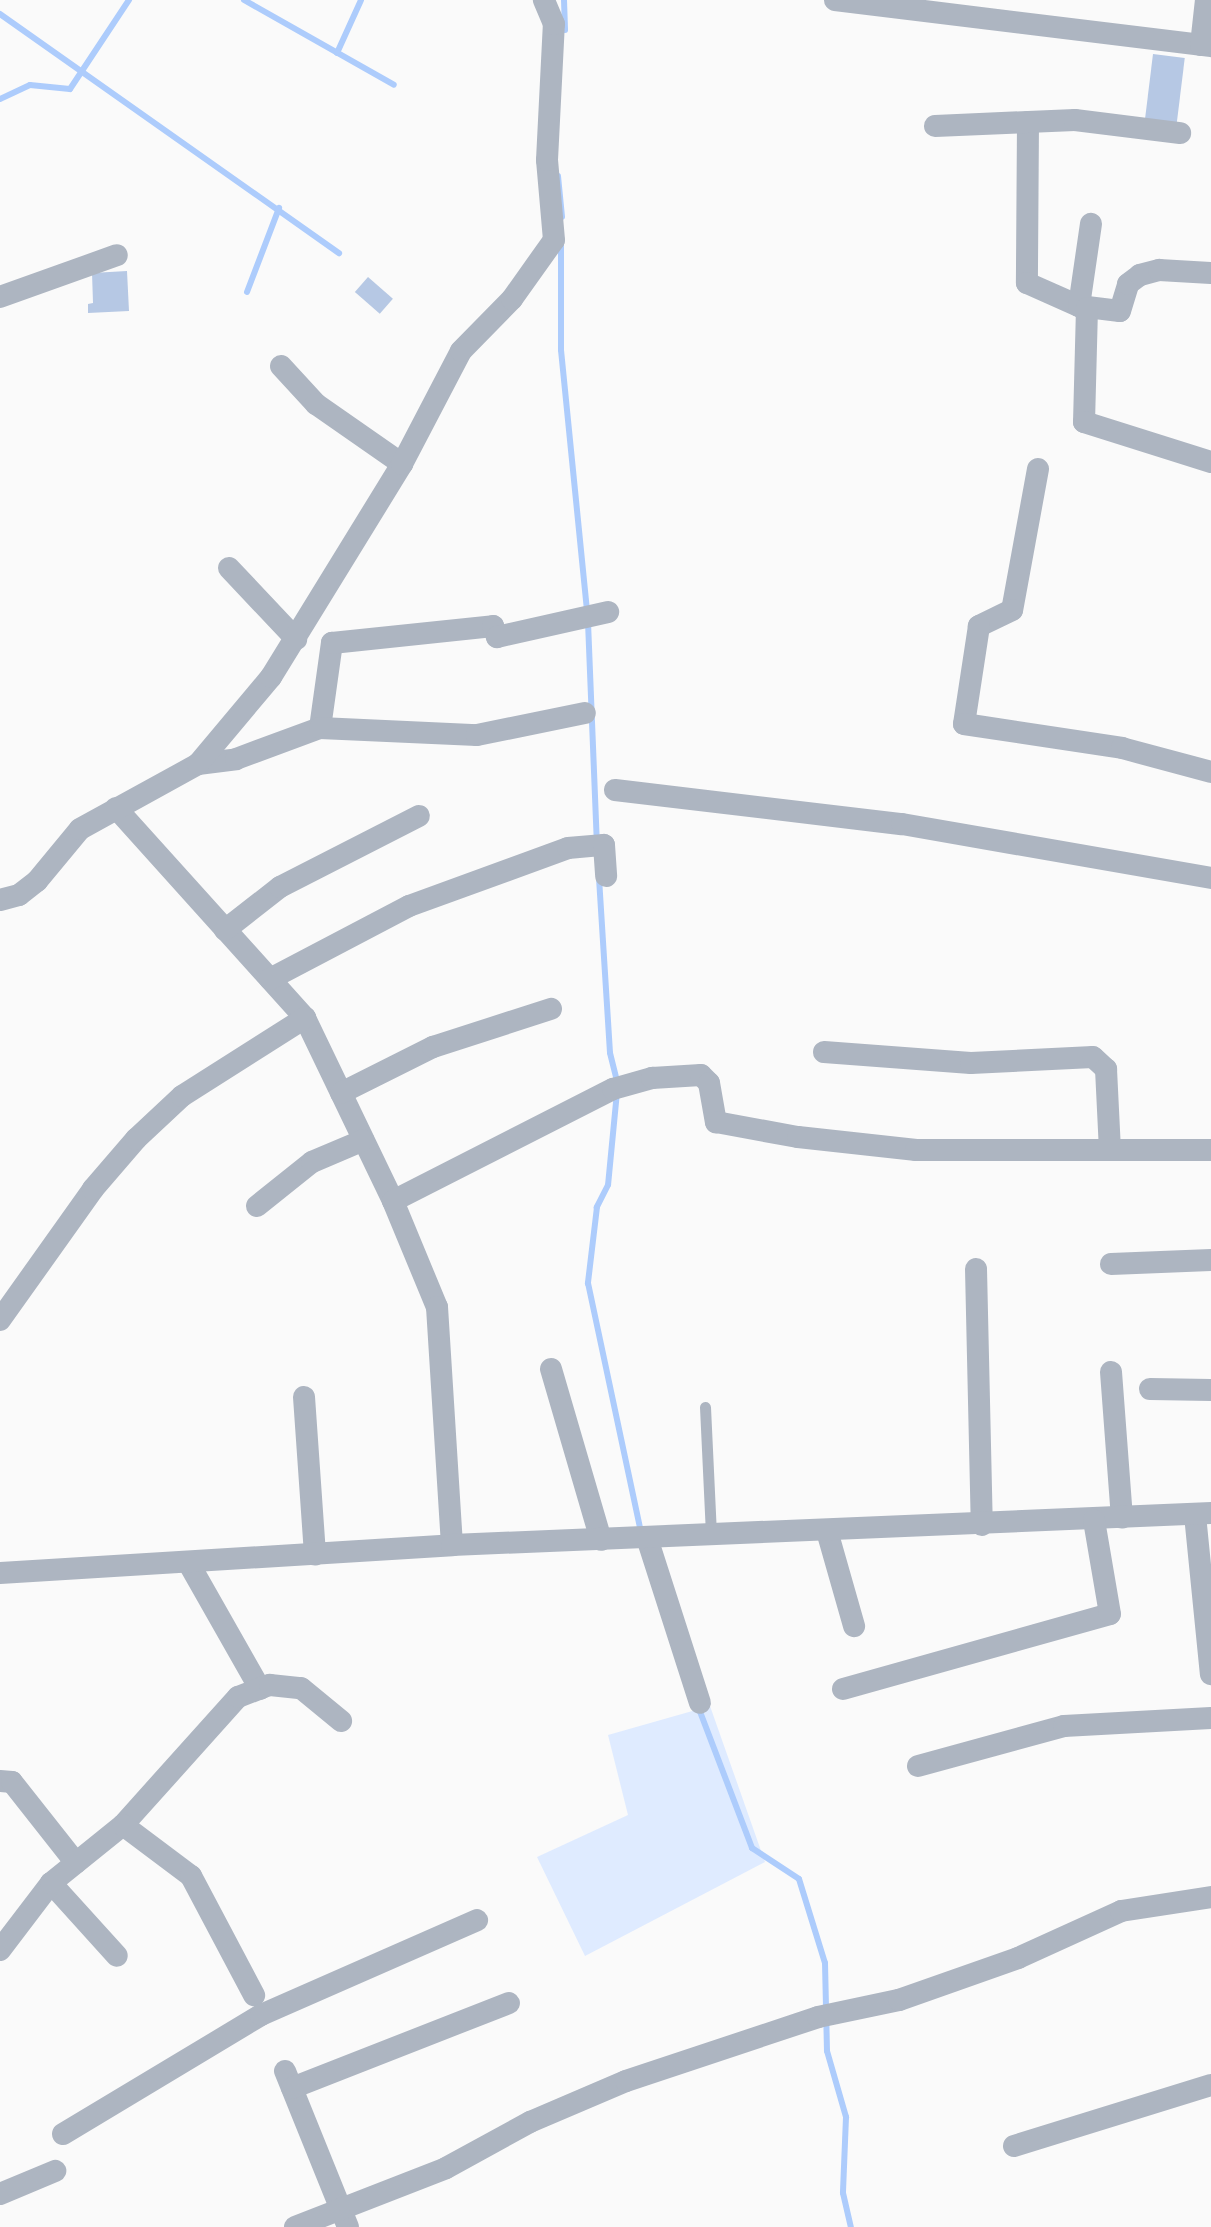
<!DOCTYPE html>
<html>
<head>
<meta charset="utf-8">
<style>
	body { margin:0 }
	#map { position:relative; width:1211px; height:2227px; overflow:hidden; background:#fafafa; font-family:"Golos Text",sans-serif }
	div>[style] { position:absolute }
	.green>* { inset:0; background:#dfebff }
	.stream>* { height:6px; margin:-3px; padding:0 3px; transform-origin:3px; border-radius:3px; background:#adccfc }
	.building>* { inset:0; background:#b6c8e4; transform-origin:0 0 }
	.lane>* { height:11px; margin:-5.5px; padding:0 5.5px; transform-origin:5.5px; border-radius:5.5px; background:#adb5c1 }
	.street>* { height:22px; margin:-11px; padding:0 11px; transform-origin:11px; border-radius:11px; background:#adb5c1 }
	span { translate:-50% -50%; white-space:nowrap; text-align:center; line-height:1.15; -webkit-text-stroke:8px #fff; paint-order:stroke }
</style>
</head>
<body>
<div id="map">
	<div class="green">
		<i style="clip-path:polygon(710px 1706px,765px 1862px,585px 1956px,537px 1857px,628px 1815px,608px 1735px)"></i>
	</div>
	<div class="stream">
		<i style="left:244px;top:0;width:172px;rotate:29.5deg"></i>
		<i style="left:564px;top:0;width:30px;rotate:88deg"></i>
		<i style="left:0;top:14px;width:415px;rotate:35.2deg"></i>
		<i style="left:337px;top:53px;width:58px;rotate:-65.6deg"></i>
		<i style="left:0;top:99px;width:33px;rotate:-25deg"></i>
		<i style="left:30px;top:85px;width:40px;rotate:5.7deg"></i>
		<i style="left:70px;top:89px;width:107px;rotate:-56.5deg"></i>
		<i style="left:558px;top:176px;width:41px;rotate:84.4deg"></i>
		<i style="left:561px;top:244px;width:106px;rotate:90deg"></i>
		<i style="left:561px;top:350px;width:262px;rotate:84.3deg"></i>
		<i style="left:247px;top:292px;width:90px;rotate:-69.1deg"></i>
		<i style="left:588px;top:622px;width:220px;rotate:87.7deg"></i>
		<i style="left:599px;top:878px;width:175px;rotate:86.4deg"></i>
		<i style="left:610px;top:1053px;width:29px;rotate:76deg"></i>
		<i style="left:617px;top:1092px;width:93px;rotate:95.5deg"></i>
		<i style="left:608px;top:1185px;width:25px;rotate:117deg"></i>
		<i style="left:597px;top:1207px;width:77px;rotate:96.8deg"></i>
		<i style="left:588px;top:1283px;width:249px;rotate:78deg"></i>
		<i style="left:699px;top:1709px;width:149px;rotate:69.1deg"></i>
		<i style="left:752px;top:1848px;width:56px;rotate:33.4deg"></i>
		<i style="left:799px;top:1879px;width:88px;rotate:72.8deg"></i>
		<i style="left:825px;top:1963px;width:88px;rotate:88.7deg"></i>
		<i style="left:827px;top:2051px;width:69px;rotate:73.9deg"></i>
		<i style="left:846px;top:2117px;width:76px;rotate:92.3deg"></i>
		<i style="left:843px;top:2193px;width:35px;rotate:77deg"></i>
	</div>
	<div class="building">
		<i style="left:1153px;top:54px;width:32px;height:65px;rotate:7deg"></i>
		<i style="clip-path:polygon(127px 271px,129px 311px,88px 313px,88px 304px,93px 303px,92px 273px)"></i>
		<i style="left:368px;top:277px;width:33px;height:20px;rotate:41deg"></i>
	</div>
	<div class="lane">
		<i style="left:705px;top:1407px;width:128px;rotate:87.3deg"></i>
	</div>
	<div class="street">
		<i style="left:835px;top:0;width:379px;rotate:7deg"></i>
		<i style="left:1201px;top:45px;width:45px;rotate:-83.7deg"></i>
		<i style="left:1028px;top:122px;width:161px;rotate:90.4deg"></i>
		<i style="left:1027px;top:283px;width:57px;rotate:23.9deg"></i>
		<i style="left:1079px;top:306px;width:41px;rotate:7deg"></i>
		<i style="left:1120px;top:311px;width:28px;rotate:-73deg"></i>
		<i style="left:1128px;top:284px;width:15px;rotate:-37deg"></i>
		<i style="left:1140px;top:275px;width:20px;rotate:-15deg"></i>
		<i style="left:1159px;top:270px;width:52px;rotate:3.3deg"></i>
		<i style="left:935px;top:126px;width:140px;rotate:-2.5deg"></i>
		<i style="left:1075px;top:120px;width:106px;rotate:7.1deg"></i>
		<i style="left:0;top:297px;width:124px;rotate:-19.7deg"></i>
		<i style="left:1079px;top:306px;width:83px;rotate:-81.7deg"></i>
		<i style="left:1087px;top:308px;width:114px;rotate:91.5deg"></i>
		<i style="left:1084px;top:422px;width:133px;rotate:17.5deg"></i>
		<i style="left:281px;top:366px;width:52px;rotate:47.4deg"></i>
		<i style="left:316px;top:404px;width:105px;rotate:34.9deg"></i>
		<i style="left:1038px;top:469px;width:143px;rotate:100.4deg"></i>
		<i style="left:1012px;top:610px;width:37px;rotate:154deg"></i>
		<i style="left:979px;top:626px;width:99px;rotate:98.7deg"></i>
		<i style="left:964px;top:724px;width:160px;rotate:8.6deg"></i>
		<i style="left:1122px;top:748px;width:92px;rotate:15.1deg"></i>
		<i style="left:229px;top:568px;width:98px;rotate:46.7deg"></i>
		<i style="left:320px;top:728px;width:86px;rotate:-82deg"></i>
		<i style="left:332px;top:643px;width:162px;rotate:-6deg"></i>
		<i style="left:493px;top:626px;width:12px;rotate:70deg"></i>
		<i style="left:497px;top:637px;width:114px;rotate:-12.7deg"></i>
		<i style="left:198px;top:764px;width:38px;rotate:-7deg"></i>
		<i style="left:236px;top:759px;width:90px;rotate:-20.3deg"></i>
		<i style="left:320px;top:728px;width:157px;rotate:2.6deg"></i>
		<i style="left:477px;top:735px;width:110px;rotate:-11.5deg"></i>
		<i style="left:615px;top:790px;width:289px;rotate:6.8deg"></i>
		<i style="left:902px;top:824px;width:314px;rotate:9.9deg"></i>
		<i style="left:116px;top:808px;width:283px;rotate:48deg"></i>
		<i style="left:305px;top:1018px;width:203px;rotate:64.3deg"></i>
		<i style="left:393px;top:1201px;width:115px;rotate:67.5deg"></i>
		<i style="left:437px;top:1307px;width:238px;rotate:86.4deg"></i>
		<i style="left:0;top:900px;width:20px;rotate:-15deg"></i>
		<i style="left:19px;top:895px;width:23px;rotate:-38deg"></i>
		<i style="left:37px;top:881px;width:67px;rotate:-50.4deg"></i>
		<i style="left:80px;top:829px;width:135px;rotate:-28.8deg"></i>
		<i style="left:198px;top:764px;width:114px;rotate:-50deg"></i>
		<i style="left:271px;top:677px;width:250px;rotate:-58.4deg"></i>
		<i style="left:402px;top:464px;width:127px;rotate:-62.4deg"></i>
		<i style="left:461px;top:351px;width:73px;rotate:-45.6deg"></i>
		<i style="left:512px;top:299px;width:72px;rotate:-54.6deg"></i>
		<i style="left:554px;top:240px;width:80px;rotate:-95deg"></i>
		<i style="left:547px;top:160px;width:136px;rotate:-87.1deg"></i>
		<i style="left:554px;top:24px;width:26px;rotate:-113deg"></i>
		<i style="left:225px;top:930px;width:70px;rotate:-38deg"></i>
		<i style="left:280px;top:887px;width:156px;rotate:-27.1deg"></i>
		<i style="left:270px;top:979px;width:157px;rotate:-27.7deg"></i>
		<i style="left:409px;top:906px;width:169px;rotate:-20deg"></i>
		<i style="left:568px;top:848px;width:36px;rotate:-5deg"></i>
		<i style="left:604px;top:845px;width:31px;rotate:86deg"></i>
		<i style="left:824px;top:1052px;width:147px;rotate:4.3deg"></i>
		<i style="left:971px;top:1063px;width:122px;rotate:-2.8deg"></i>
		<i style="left:1093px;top:1057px;width:18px;rotate:43deg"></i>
		<i style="left:1106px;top:1069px;width:81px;rotate:87.2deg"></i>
		<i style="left:341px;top:1093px;width:103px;rotate:-26.6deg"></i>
		<i style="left:433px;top:1047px;width:124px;rotate:-17.9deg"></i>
		<i style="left:393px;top:1201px;width:247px;rotate:-27deg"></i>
		<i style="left:613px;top:1089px;width:41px;rotate:-15.8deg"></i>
		<i style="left:652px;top:1078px;width:49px;rotate:-3.5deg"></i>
		<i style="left:701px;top:1075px;width:11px;rotate:45deg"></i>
		<i style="left:709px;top:1083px;width:40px;rotate:80deg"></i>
		<i style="left:716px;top:1122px;width:83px;rotate:10.4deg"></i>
		<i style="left:798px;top:1137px;width:119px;rotate:6.3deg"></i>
		<i style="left:916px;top:1150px;width:295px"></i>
		<i style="left:257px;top:1206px;width:70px;rotate:-38.7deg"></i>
		<i style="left:312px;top:1162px;width:56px;rotate:-22.9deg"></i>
		<i style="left:1111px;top:1264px;width:100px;rotate:-2.3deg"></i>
		<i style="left:976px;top:1269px;width:256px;rotate:88.7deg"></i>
		<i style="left:0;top:1320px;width:161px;rotate:-54.6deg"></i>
		<i style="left:93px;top:1189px;width:66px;rotate:-49.3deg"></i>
		<i style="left:136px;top:1139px;width:63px;rotate:-43.1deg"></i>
		<i style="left:182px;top:1096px;width:146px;rotate:-32.4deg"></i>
		<i style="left:551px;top:1369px;width:178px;rotate:73.7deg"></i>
		<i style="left:1111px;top:1372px;width:146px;rotate:85.7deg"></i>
		<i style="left:1150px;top:1389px;width:61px;rotate:0.9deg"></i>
		<i style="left:304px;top:1397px;width:158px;rotate:86deg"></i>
		<i style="left:1195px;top:1515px;width:160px;rotate:84.3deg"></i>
		<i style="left:827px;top:1531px;width:99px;rotate:74.1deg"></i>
		<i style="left:647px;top:1538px;width:173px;rotate:72.2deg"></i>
		<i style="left:188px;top:1562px;width:146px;rotate:60.4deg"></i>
		<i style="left:0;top:1573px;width:453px;rotate:-3.5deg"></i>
		<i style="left:452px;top:1545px;width:760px;rotate:-2.41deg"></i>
		<i style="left:843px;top:1689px;width:277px;rotate:-15.7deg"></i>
		<i style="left:1110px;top:1614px;width:95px;rotate:-99.7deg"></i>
		<i style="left:918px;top:1766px;width:151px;rotate:-15.3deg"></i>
		<i style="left:1064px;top:1726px;width:147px;rotate:-3.1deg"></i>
		<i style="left:0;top:1781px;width:12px;rotate:5deg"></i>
		<i style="left:12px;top:1782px;width:103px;rotate:51.7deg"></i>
		<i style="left:123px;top:1825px;width:172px;rotate:-48.1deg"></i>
		<i style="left:238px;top:1697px;width:34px;rotate:-21deg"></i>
		<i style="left:270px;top:1685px;width:31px;rotate:6deg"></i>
		<i style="left:301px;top:1688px;width:52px;rotate:39.5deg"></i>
		<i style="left:51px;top:1883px;width:98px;rotate:47.9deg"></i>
		<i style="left:0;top:1950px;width:84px;rotate:-52.7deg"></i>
		<i style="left:51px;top:1883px;width:92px;rotate:-38.9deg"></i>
		<i style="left:123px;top:1825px;width:85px;rotate:36.9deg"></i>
		<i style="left:191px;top:1876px;width:135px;rotate:62.1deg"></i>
		<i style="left:285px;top:2071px;width:168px;rotate:68deg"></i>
		<i style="left:292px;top:2088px;width:233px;rotate:-21.4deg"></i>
		<i style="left:63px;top:2134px;width:231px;rotate:-31deg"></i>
		<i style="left:261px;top:2015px;width:236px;rotate:-23.7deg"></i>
		<i style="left:1014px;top:2146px;width:206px;rotate:-17.2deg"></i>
		<i style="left:0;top:2194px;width:60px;rotate:-22.7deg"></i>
		<i style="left:295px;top:2227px;width:162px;rotate:-21.3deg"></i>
		<i style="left:446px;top:2168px;width:96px;rotate:-28.7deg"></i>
		<i style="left:530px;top:2122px;width:104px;rotate:-23.1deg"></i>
		<i style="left:626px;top:2081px;width:202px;rotate:-18.4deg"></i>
		<i style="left:818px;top:2017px;width:83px;rotate:-11.9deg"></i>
		<i style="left:899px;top:2000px;width:126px;rotate:-19.4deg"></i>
		<i style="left:1018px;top:1958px;width:113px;rotate:-24.5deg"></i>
		<i style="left:1121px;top:1911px;width:91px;rotate:-8.8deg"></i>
	</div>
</div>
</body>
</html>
